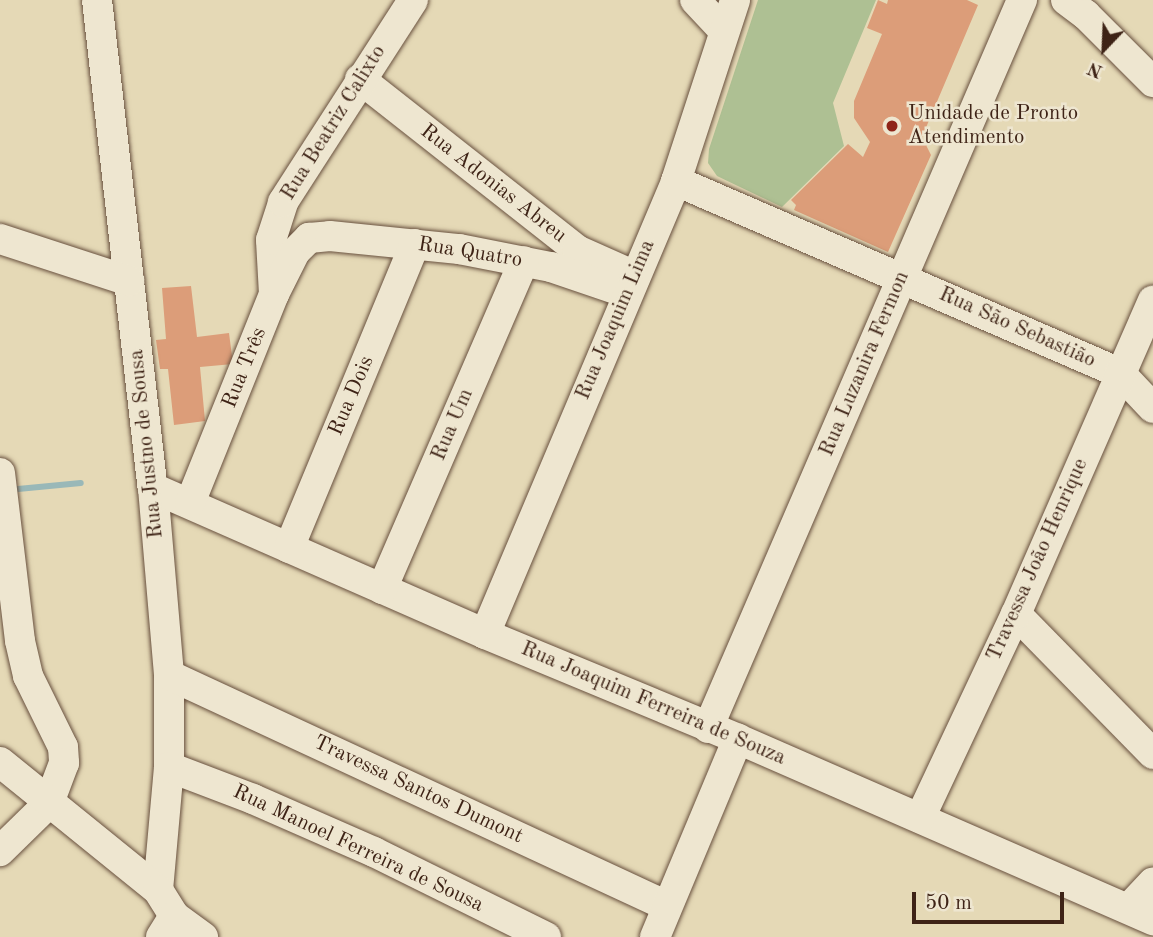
<!DOCTYPE html>
<html>
<head>
<meta charset="utf-8">
<style>
	body { margin:0 }
	#map { position:relative; width:1153px; height:937px; overflow:hidden; background:#e5d9b6; font-family:"Old Standard TT",serif }
	div>[style] { position:absolute }
	.green>* { inset:0; background:#aec093 }
	.stream>* { height:6px; margin:-3px; padding:0 3px; transform-origin:3px; border-radius:3px; background:#99b8b8 }
	.building>* { inset:0; background:#dc9d79 }
	.roads { filter:drop-shadow(0 0 2px #68503e) drop-shadow(0 0 2px #68503e) }
	.minor>* { height:30px; margin:-15px; padding:0 15px; transform-origin:15px; border-radius:15px; background:#eee6d0 }
	.dots>* { width:19px; height:19px; translate:-50% -50%; box-sizing:border-box; border:4px solid #eee6d0; border-radius:50% }
	span { translate:-50% -50%; white-space:nowrap; text-align:center; line-height:1.15; -webkit-text-stroke:5px #eee6d0; paint-order:stroke }
	.poi-label { font-size:21px; color:#3e2316 }
	.left { translate:0 -50%; text-align:left }
	.street-label { font-size:21px; color:#3e2316 }
	.north { position:absolute; left:1069px; top:14px; width:70px; height:70px; -webkit-text-stroke:5px #eee6d0; paint-order:stroke; rotate:203deg; font-size:19px; font-weight:700; line-height:28px; text-align:center; color:#3e2316 }
	.north::after { content:''; display:block; margin:auto; width:24px; height:32px; background:#3e2316; clip-path:polygon(50% 0,100% 100%,50% 72%,0 100%) }
	.scale { position:absolute; left:912px; top:892px; width:152px; height:32px; box-sizing:border-box; border:4px solid #3e2316; border-top:0; padding-left:9px; font-size:21px; line-height:24px; white-space:nowrap; color:#3e2316; -webkit-text-stroke:5px #eee6d0; paint-order:stroke }
</style>
</head>
<body>
<div id="map">
	<div class="green">
		<i style="clip-path:polygon(758px 0,876px 0,833px 103px,844px 146px,782px 207px,717px 176px,708px 163px,709px 149px)"></i>
	</div>
	<div class="stream">
		<i style="left:18px;top:489px;width:63px;rotate:-5.4deg"></i>
	</div>
	<div class="building">
		<i style="clip-path:polygon(878px 0,887px 4px,888px 0,967px 0,978px 5px,922px 137px,931px 155px,888px 252px,794px 210px,796px 205px,791px 200px,848px 144px,863px 157px,870px 142px,854px 118px,854px 101px,882px 34px,867px 28px)"></i>
		<i style="clip-path:polygon(191px 286px,197px 337px,229px 333px,233px 364px,200px 367px,205px 421px,174px 425px,168px 369px,160px 369px,156px 340px,166px 339px,162px 288px)"></i>
	</div>
	<div class="roads">
		<div class="minor">
			<i style="left:97px;top:0;width:491px;rotate:83.5deg"></i>
			<i style="left:153px;top:488px;width:188px;rotate:85.1deg"></i>
			<i style="left:169px;top:675px;width:92px;rotate:90deg"></i>
			<i style="left:169px;top:767px;width:123px;rotate:95.1deg"></i>
			<i style="left:695px;top:0;width:42px;rotate:46.9deg"></i>
			<i style="left:1066px;top:0;width:25px;rotate:37deg"></i>
			<i style="left:1086px;top:15px;width:95px;rotate:45deg"></i>
			<i style="left:360px;top:79px;width:276px;rotate:38.2deg"></i>
			<i style="left:577px;top:250px;width:59px;rotate:24deg"></i>
			<i style="left:676px;top:181px;width:484px;rotate:23.4deg"></i>
			<i style="left:1120px;top:373px;width:48px;rotate:46.7deg"></i>
			<i style="left:0;top:239px;width:136px;rotate:18deg"></i>
			<i style="left:274px;top:294px;width:54px;rotate:-93.2deg"></i>
			<i style="left:271px;top:240px;width:40px;rotate:-72deg"></i>
			<i style="left:283px;top:202px;width:240px;rotate:-57.2deg"></i>
			<i style="left:0;top:473px;width:169px;rotate:83.2deg"></i>
			<i style="left:20px;top:641px;width:36px;rotate:77deg"></i>
			<i style="left:28px;top:676px;width:79px;rotate:63.8deg"></i>
			<i style="left:63px;top:747px;width:16px;rotate:86deg"></i>
			<i style="left:64px;top:763px;width:43px;rotate:110.6deg"></i>
			<i style="left:49px;top:803px;width:69px;rotate:135.6deg"></i>
			<i style="left:153px;top:488px;width:363px;rotate:23.7deg"></i>
			<i style="left:485px;top:634px;width:274px;rotate:22.5deg"></i>
			<i style="left:738px;top:739px;width:453px;rotate:23.6deg"></i>
			<i style="left:190px;top:503px;width:225px;rotate:-68.1deg"></i>
			<i style="left:274px;top:294px;width:47px;rotate:-63.4deg"></i>
			<i style="left:295px;top:252px;width:20px;rotate:-45deg"></i>
			<i style="left:309px;top:238px;width:21px;rotate:-5deg"></i>
			<i style="left:330px;top:236px;width:130px;rotate:5.8deg"></i>
			<i style="left:459px;top:249px;width:94px;rotate:11.1deg"></i>
			<i style="left:551px;top:267px;width:80px;rotate:18.9deg"></i>
			<i style="left:289px;top:548px;width:329px;rotate:-67.5deg"></i>
			<i style="left:382px;top:589px;width:357px;rotate:-66.6deg"></i>
			<i style="left:1016px;top:614px;width:196px;rotate:45.6deg"></i>
			<i style="left:485px;top:634px;width:492px;rotate:-67.1deg"></i>
			<i style="left:676px;top:181px;width:190px;rotate:-71.9deg"></i>
			<i style="left:169px;top:675px;width:549px;rotate:24.88deg"></i>
			<i style="left:708px;top:728px;width:793px;rotate:-66.67deg"></i>
			<i style="left:0;top:762px;width:203px;rotate:39deg"></i>
			<i style="left:158px;top:890px;width:31px;rotate:58deg"></i>
			<i style="left:174px;top:916px;width:36px;rotate:36deg"></i>
			<i style="left:169px;top:767px;width:90px;rotate:20.9deg"></i>
			<i style="left:253px;top:799px;width:132px;rotate:23.7deg"></i>
			<i style="left:374px;top:852px;width:192px;rotate:26.3deg"></i>
			<i style="left:920px;top:818px;width:225px;rotate:-64.8deg"></i>
			<i style="left:1016px;top:614px;width:342px;rotate:-66.4deg"></i>
			<i style="left:1129px;top:908px;width:35px;rotate:-47deg"></i>
			<i style="left:161px;top:937px;width:25px;rotate:-58deg"></i>
			<i style="left:655px;top:937px;width:215px;rotate:-67.3deg"></i>
		</div>
	</div>
	<div class="dots">
		<i style="left:892px;top:126px;background:#8f2418"></i>
	</div>
	<div class="poi-label">
		<span class="left" style="left:908px;top:126px">Unidade de Pronto<br>Atendimento</span>
	</div>
	<div class="street-label">
		<span style="left:334px;top:123px;rotate:-58deg">Rua Beatriz Calixto</span>
		<span style="left:493px;top:184px;rotate:38deg">Rua Adonias Abreu</span>
		<span style="left:470px;top:253px;rotate:9deg">Rua Quatro</span>
		<span style="left:616px;top:320px;rotate:-67deg">Rua Joaquim Lima</span>
		<span style="left:1017px;top:328px;rotate:24deg">Rua São Sebastião</span>
		<span style="left:865px;top:364px;rotate:-67deg">Rua Luzanira Fermon</span>
		<span style="left:245px;top:368px;rotate:-68deg">Rua Três</span>
		<span style="left:352px;top:396px;rotate:-67deg">Rua Dois</span>
		<span style="left:453px;top:425px;rotate:-67deg">Rua Um</span>
		<span style="left:147px;top:444px;rotate:-96deg">Rua Justno de Sousa</span>
		<span style="left:1038px;top:560px;rotate:-66deg">Travessa João Henrique</span>
		<span style="left:653px;top:704px;rotate:23deg">Rua Joaquim Ferreira de Souza</span>
		<span style="left:418px;top:790px;rotate:25deg">Travessa Santos Dumont</span>
		<span style="left:358px;top:849px;rotate:25deg">Rua Manoel Ferreira de Sousa</span>
	</div>
	<div class="north">N</div>
	<div class="scale">50 m</div>
</div>
</body>
</html>
